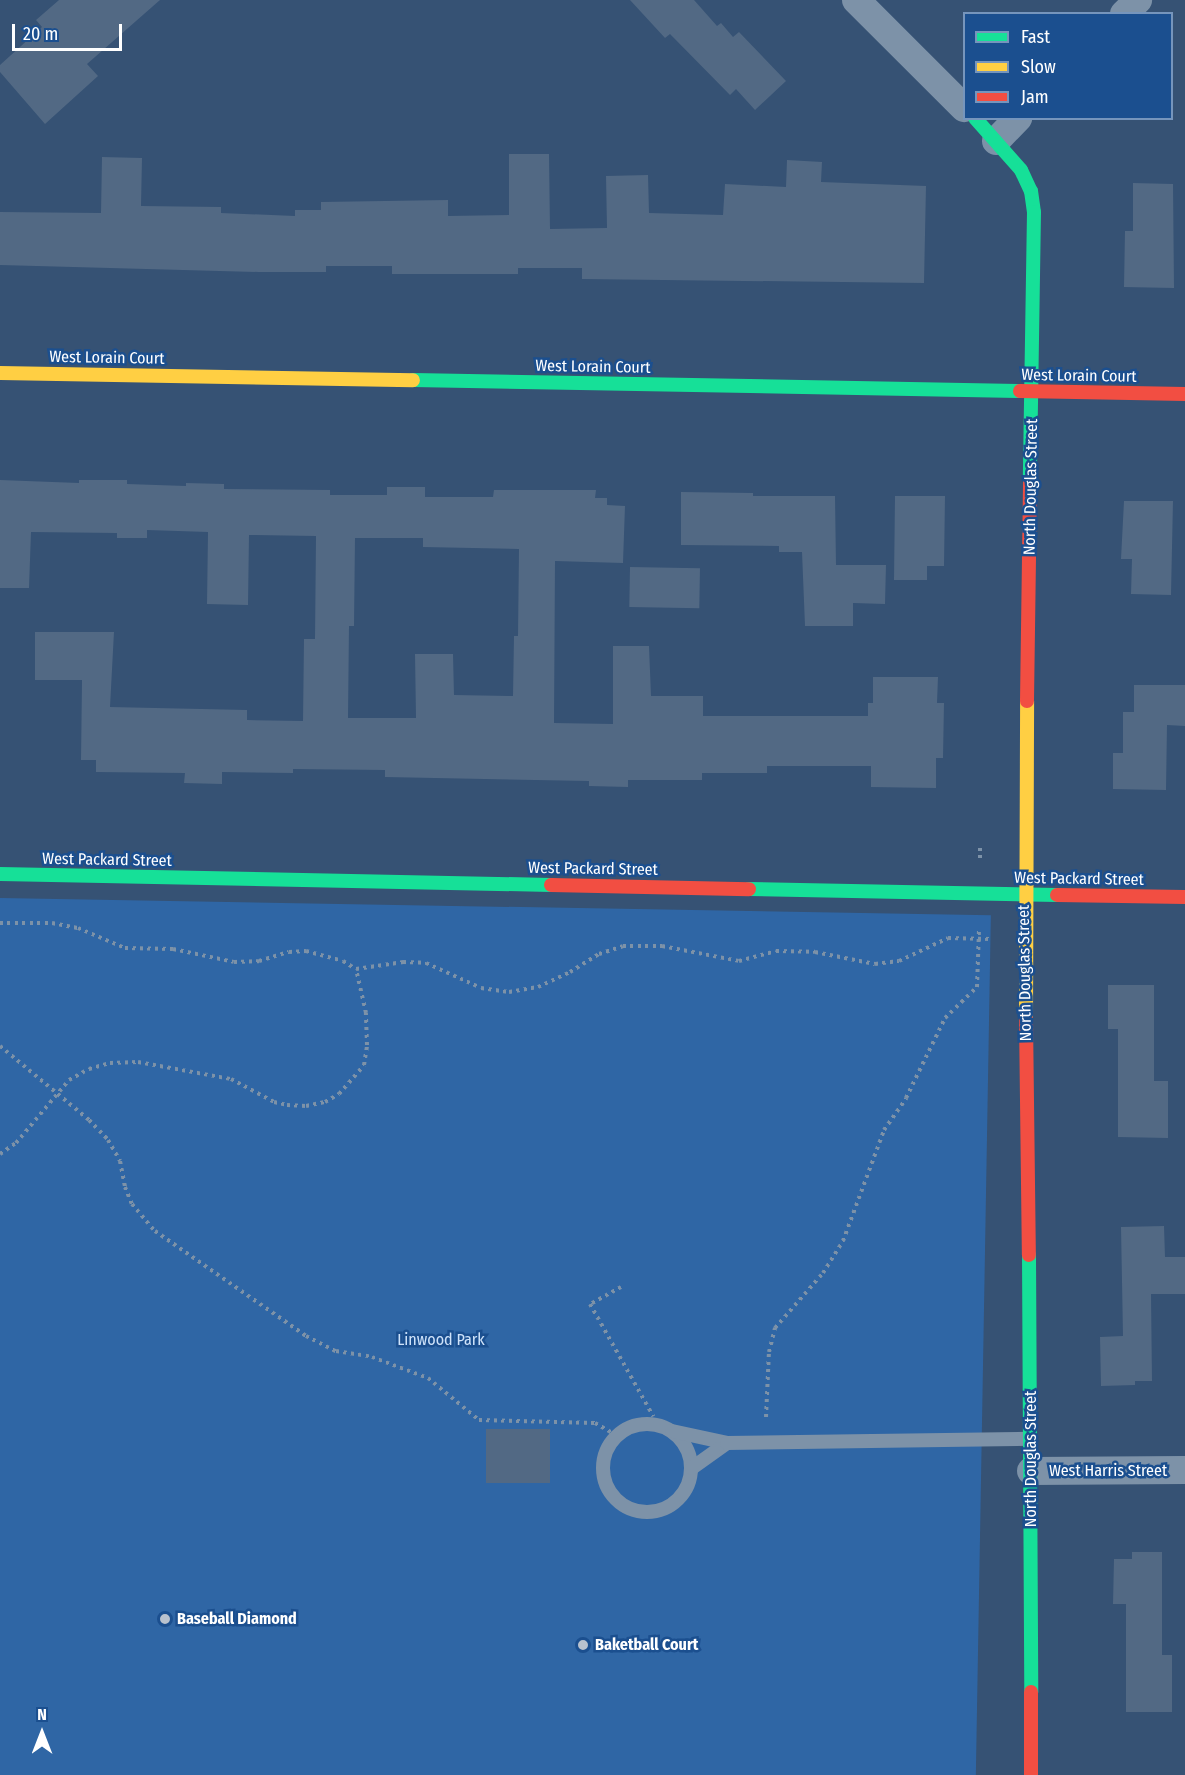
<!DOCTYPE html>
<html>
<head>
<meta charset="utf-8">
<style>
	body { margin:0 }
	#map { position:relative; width:1185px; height:1775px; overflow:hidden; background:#365274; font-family:"Fira Sans Condensed",sans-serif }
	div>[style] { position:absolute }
	.green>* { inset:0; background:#2f66a5; transform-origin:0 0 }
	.building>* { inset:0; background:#526984; transform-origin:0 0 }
	.path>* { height:4px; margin-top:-2px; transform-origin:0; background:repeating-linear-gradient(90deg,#7d92a8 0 3px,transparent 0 7.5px) }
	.lane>* { height:14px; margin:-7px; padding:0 7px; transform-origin:7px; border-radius:7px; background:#7d92a8 }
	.lane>.ring { margin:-7px; padding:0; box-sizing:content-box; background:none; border:14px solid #7d92a8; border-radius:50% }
	.street>* { height:28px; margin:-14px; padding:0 14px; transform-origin:14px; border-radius:14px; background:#7d92a8 }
	.fast>* { height:14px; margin:-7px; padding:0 7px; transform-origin:7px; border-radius:7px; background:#16e098 }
	.slow>* { height:14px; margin:-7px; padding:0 7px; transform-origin:7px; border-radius:7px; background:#ffcf43 }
	.jam>* { height:14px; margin:-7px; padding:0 7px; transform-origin:7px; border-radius:7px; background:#f24e42 }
	.dots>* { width:16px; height:16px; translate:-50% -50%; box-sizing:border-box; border:3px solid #1b4f8f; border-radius:50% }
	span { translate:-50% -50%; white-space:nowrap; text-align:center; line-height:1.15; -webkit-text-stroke:5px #1b4f8f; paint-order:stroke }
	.street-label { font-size:16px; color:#fff }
	.park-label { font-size:16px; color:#cfe3fa }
	.poi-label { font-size:16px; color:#fff; font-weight:700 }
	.left { translate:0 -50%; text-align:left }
	.legend { position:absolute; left:963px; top:12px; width:210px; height:108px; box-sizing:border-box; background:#1b4f8f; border:2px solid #7695bc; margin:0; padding:8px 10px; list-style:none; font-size:18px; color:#fff }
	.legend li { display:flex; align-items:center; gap:12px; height:30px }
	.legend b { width:30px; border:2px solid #7695bc }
	.north { position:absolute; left:12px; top:1703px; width:60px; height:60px; -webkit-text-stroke:4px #1b4f8f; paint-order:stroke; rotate:0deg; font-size:16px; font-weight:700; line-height:24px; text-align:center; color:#fff }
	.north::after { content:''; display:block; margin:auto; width:21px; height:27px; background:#fff; clip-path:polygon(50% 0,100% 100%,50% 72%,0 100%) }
	.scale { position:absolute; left:12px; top:24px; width:110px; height:27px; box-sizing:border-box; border:3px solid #fff; border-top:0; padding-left:8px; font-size:18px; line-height:21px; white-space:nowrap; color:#fff; -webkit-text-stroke:4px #1b4f8f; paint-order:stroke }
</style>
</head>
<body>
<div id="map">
	<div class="green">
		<i style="left:0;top:898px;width:991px;height:877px;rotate:1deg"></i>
	</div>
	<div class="building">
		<i style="clip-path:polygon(59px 0,160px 0,87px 64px,98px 76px,45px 124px,0 72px,0 65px,42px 27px,36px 20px)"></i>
		<i style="clip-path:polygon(630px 0,694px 0,717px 26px,721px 23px,733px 37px,739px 32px,786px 81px,755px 110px,736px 89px,730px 95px,670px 34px,665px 38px)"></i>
		<i style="clip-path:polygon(509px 154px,549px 154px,550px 229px,607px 228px,606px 176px,648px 175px,649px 213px,723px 215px,725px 184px,786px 187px,787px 160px,822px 162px,821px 182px,926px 186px,924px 283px,582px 279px,582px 268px,518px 268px,518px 274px,392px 274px,392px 266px,326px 266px,326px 272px,259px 272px,0 265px,0 212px,101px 213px,102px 157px,142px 158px,141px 206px,221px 207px,221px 213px,295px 216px,295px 210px,321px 210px,321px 202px,448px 200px,448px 216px,509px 215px)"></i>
		<i style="clip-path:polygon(1133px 183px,1173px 184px,1174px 288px,1124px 287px,1125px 231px,1133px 231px)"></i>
		<i style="clip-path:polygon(evenodd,0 480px,79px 483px,79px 480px,127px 480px,127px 484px,186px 486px,186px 483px,224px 484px,224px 489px,330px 490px,330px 495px,387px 495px,387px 487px,425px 487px,425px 497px,493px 497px,494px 490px,596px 490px,595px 498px,607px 498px,607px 505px,625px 506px,623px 563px,555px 561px,554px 723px,613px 724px,613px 646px,649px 646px,651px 696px,703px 696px,703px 716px,868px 716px,868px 703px,873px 703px,873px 677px,938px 677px,937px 703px,944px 703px,943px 758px,936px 758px,936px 788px,871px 787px,871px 766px,767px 766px,767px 773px,702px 773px,702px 780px,628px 780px,628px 787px,589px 786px,589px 781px,385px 777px,385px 770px,293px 769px,293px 773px,222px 772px,222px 784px,184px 783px,185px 773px,96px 772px,96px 760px,81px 760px,82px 680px,35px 680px,35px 632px,114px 632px,110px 707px,247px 710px,247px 720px,303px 721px,304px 639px,315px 639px,316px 536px,249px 535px,248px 605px,207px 604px,208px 532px,147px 530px,147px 538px,117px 538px,117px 533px,31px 532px,29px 588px,0 588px,0 480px,355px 538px,423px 538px,423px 547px,519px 549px,518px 636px,514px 636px,513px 696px,454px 695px,453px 654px,415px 654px,416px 718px,348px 718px,349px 626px,354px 626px,355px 538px)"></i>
		<i style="clip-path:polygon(681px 492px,753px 493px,753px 496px,835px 496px,836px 565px,886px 565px,885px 604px,853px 603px,853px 626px,805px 626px,802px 552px,779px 552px,779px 546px,681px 545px)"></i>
		<i style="clip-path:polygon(895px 496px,945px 496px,944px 566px,927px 566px,927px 580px,894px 580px)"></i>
		<i style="clip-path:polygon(1124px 501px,1173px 501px,1171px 595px,1131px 594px,1132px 559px,1121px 559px)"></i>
		<i style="left:630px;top:567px;width:70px;height:40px;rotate:1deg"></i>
		<i style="clip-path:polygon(1134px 685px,1185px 685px,1185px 726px,1167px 725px,1166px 790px,1113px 789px,1113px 753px,1123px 753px,1123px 712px,1134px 712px)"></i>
		<i style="clip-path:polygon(1108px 985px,1154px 985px,1154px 1081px,1168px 1081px,1168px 1138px,1118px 1137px,1118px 1029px,1108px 1029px)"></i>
		<i style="clip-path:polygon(1164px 1226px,1165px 1257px,1185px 1257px,1185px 1294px,1151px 1294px,1152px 1381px,1135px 1381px,1135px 1385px,1101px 1386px,1100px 1337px,1123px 1336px,1121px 1227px)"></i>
		<i style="left:486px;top:1429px;width:64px;height:54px"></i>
		<i style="clip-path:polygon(1132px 1552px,1162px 1552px,1162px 1655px,1172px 1655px,1172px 1712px,1126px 1712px,1126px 1604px,1113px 1604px,1114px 1559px,1132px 1559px)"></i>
	</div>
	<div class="path">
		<i style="left:980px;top:858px;width:11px;rotate:-90deg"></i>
		<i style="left:0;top:923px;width:52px"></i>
		<i style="left:52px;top:923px;width:26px;rotate:11deg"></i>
		<i style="left:78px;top:928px;width:51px;rotate:23.1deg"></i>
		<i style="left:125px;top:948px;width:48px;rotate:1.2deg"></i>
		<i style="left:173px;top:949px;width:62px;rotate:12deg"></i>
		<i style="left:234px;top:962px;width:25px;rotate:-2deg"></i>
		<i style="left:259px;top:961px;width:31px;rotate:-17deg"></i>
		<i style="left:289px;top:952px;width:17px;rotate:-3deg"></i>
		<i style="left:306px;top:951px;width:38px;rotate:15deg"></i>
		<i style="left:343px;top:961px;width:15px;rotate:32deg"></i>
		<i style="left:356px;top:969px;width:48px;rotate:-8.5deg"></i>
		<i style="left:403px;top:962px;width:23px;rotate:2deg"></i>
		<i style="left:426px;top:963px;width:60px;rotate:24.4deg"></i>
		<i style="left:481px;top:988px;width:28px;rotate:8deg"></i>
		<i style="left:509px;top:992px;width:29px;rotate:-10deg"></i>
		<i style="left:538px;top:987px;width:35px;rotate:-25deg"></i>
		<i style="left:570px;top:972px;width:34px;rotate:-32deg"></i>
		<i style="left:599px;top:954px;width:25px;rotate:-18deg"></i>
		<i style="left:623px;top:946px;width:39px"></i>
		<i style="left:662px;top:946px;width:78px;rotate:11deg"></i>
		<i style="left:739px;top:961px;width:38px;rotate:-15deg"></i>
		<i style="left:776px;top:951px;width:39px;rotate:1deg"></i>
		<i style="left:815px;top:952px;width:61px;rotate:11.3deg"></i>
		<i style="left:875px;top:964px;width:24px;rotate:-7deg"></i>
		<i style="left:899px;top:961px;width:54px;rotate:-25.1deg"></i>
		<i style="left:948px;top:938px;width:42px;rotate:1.4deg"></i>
		<i style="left:0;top:1046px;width:116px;rotate:39.7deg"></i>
		<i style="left:89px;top:1120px;width:28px;rotate:46deg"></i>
		<i style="left:108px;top:1140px;width:24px;rotate:60deg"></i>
		<i style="left:120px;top:1161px;width:26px;rotate:79deg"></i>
		<i style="left:125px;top:1187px;width:18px;rotate:68deg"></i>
		<i style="left:132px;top:1204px;width:35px;rotate:50deg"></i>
		<i style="left:155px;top:1231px;width:184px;rotate:34.8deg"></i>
		<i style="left:306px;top:1336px;width:34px;rotate:27deg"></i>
		<i style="left:336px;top:1351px;width:36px;rotate:9deg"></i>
		<i style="left:372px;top:1357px;width:60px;rotate:20.6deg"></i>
		<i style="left:428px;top:1378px;width:66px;rotate:39.5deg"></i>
		<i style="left:479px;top:1420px;width:116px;rotate:1.5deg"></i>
		<i style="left:595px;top:1423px;width:24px;rotate:30deg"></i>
		<i style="left:0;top:1154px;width:19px;rotate:-35deg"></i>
		<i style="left:16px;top:1143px;width:82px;rotate:-49.9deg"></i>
		<i style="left:69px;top:1080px;width:23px;rotate:-29deg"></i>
		<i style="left:89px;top:1069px;width:22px;rotate:-16deg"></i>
		<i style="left:110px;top:1063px;width:28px;rotate:-2deg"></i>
		<i style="left:138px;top:1062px;width:95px;rotate:10.4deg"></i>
		<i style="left:231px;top:1079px;width:49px;rotate:28.1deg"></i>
		<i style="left:274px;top:1102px;width:13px;rotate:13deg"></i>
		<i style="left:287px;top:1105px;width:19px;rotate:3deg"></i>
		<i style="left:306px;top:1106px;width:19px;rotate:-12deg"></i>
		<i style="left:325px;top:1102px;width:16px;rotate:-30deg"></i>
		<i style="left:339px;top:1094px;width:38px;rotate:-49deg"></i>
		<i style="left:364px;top:1065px;width:20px;rotate:-81deg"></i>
		<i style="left:367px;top:1045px;width:32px;rotate:-92deg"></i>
		<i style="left:366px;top:1013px;width:45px;rotate:-102.8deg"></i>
		<i style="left:621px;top:1287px;width:35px;rotate:151deg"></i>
		<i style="left:590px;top:1304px;width:129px;rotate:60.6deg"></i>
		<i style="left:766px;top:1417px;width:65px;rotate:-87.4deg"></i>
		<i style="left:769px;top:1352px;width:25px;rotate:-76deg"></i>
		<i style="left:775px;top:1328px;width:73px;rotate:-48.9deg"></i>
		<i style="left:823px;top:1273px;width:38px;rotate:-58deg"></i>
		<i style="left:843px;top:1241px;width:118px;rotate:-69.7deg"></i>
		<i style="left:884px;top:1130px;width:39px;rotate:-55deg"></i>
		<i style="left:906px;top:1098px;width:89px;rotate:-64deg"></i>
		<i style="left:945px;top:1018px;width:45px;rotate:-44.1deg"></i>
		<i style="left:977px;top:987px;width:58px;rotate:-88deg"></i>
	</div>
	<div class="lane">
		<i class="ring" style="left:603px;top:1424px;width:74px;height:74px"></i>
		<i style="left:672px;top:1431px;width:56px;rotate:12.3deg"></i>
		<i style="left:727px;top:1443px;width:43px;rotate:144.5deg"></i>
		<i style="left:727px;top:1443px;width:304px;rotate:-0.8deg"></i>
	</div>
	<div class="street">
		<i style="left:856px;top:0;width:153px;rotate:45deg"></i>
		<i style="left:1124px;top:14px;width:20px;rotate:-45deg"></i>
		<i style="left:996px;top:141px;width:32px;rotate:-46deg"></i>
		<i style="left:1031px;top:1471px;width:154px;rotate:-0.4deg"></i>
	</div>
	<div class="fast">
		<i style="left:975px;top:118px;width:69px;rotate:48.5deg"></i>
		<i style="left:1021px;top:170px;width:23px;rotate:65deg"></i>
		<i style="left:1031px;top:191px;width:21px;rotate:82deg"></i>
		<i style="left:1034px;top:212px;width:268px;rotate:90.9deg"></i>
		<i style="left:413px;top:380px;width:607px;rotate:1.04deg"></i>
		<i style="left:0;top:874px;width:551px;rotate:1.14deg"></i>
		<i style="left:749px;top:889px;width:308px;rotate:1.1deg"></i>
		<i style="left:1029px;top:1255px;width:437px;rotate:89.7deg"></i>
	</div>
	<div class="slow">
		<i style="left:0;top:373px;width:413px;rotate:1deg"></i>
		<i style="left:1026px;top:1019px;width:318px;rotate:-89.8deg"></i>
	</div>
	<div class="jam">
		<i style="left:1020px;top:391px;width:165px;rotate:1deg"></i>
		<i style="left:1027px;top:701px;width:221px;rotate:-89.2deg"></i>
		<i style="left:551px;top:885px;width:198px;rotate:1.2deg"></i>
		<i style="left:1057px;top:895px;width:128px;rotate:0.9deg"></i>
		<i style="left:1026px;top:1019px;width:236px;rotate:89.3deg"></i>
		<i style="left:1031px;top:1692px;width:83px;rotate:90deg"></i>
	</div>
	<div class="dots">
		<i style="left:165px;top:1619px;background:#b9c2ce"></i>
		<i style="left:583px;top:1645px;background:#b9c2ce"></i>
	</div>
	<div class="street-label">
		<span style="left:107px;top:358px;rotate:1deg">West Lorain Court</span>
		<span style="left:593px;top:367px;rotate:1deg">West Lorain Court</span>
		<span style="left:1079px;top:376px;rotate:1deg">West Lorain Court</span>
		<span style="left:1031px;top:487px;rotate:-89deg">North Douglas Street</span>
		<span style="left:107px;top:860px;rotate:1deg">West Packard Street</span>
		<span style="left:593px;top:869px;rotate:1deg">West Packard Street</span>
		<span style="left:1079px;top:879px;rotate:1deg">West Packard Street</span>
		<span style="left:1025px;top:973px;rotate:-91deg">North Douglas Street</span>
		<span style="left:1031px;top:1459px;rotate:-90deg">North Douglas Street</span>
		<span style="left:1108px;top:1471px">West Harris Street</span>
	</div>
	<div class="park-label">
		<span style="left:441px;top:1340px">Linwood Park</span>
	</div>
	<div class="poi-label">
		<span class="left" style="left:177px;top:1619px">Baseball Diamond</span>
		<span class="left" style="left:595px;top:1645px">Baketball Court</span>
	</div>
	<ul class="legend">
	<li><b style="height:8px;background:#16e098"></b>Fast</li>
	<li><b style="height:8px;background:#ffcf43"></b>Slow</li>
	<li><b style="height:8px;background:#f24e42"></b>Jam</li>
	</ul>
	<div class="north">N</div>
	<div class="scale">20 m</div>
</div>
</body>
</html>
